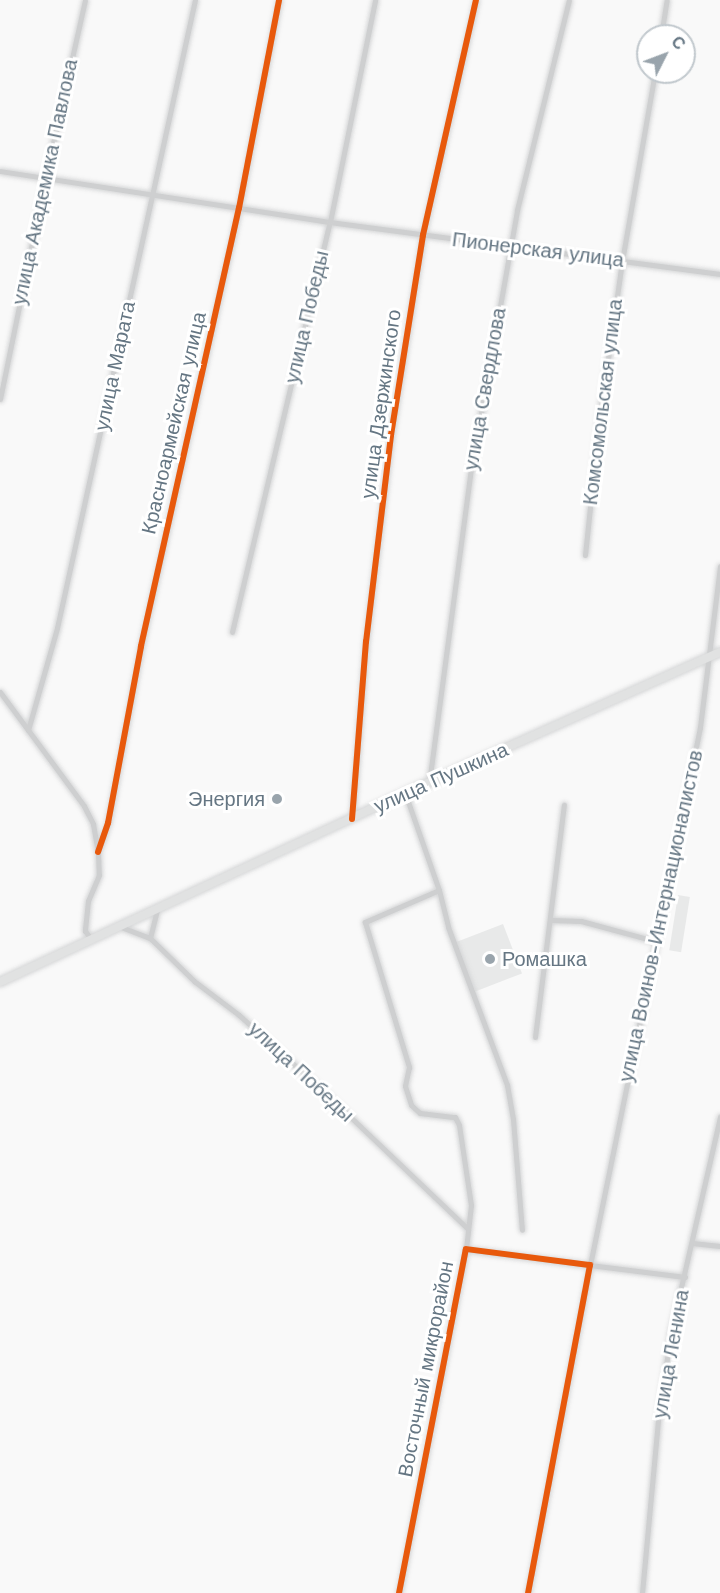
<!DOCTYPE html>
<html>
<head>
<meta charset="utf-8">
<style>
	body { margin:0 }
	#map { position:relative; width:720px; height:1593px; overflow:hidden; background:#f9f9f9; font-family:"Work Sans",sans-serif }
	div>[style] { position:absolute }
	.built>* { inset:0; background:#e8e9e9; transform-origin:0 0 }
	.roads { filter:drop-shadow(0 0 2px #d5d6d7) drop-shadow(0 0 2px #d5d6d7) }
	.street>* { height:5px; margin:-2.5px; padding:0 2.5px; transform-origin:2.5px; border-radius:2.5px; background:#cecfd0 }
	.primary>* { height:8px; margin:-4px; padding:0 4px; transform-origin:4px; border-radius:4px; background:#e1e2e2 }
	.cycleway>* { height:6px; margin:-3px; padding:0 3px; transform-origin:3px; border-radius:3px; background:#e8590c }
	.dots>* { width:16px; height:16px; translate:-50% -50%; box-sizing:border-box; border:3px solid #fff; border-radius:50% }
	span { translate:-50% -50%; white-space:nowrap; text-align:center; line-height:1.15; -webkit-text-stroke:6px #fff; paint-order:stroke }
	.street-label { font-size:20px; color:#657683 }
	.poi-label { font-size:20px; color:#657683 }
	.right { translate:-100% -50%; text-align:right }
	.left { translate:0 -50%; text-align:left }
	.north { position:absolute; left:636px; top:24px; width:60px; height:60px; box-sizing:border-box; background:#fff; border:2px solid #c1c8cd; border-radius:50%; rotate:48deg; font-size:16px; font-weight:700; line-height:24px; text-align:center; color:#657683 }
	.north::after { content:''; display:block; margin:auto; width:21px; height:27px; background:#99a4ac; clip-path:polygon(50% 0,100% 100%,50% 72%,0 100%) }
</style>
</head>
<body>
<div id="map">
	<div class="built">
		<i style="left:678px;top:895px;width:12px;height:56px;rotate:9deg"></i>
		<i style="left:503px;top:924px;width:53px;height:50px;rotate:69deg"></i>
	</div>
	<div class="roads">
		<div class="street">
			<i style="left:661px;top:36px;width:36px;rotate:-81deg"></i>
			<i style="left:0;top:171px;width:334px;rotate:8.8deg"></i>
			<i style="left:330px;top:222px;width:393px;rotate:7.6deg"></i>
			<i style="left:0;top:399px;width:225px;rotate:-78.4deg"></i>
			<i style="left:45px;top:179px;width:183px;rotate:-77.4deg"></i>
			<i style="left:585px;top:555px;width:135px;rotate:-84deg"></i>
			<i style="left:599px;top:421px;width:162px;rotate:-81.8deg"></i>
			<i style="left:622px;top:261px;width:192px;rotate:-80.1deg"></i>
			<i style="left:232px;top:632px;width:422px;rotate:-76.6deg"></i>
			<i style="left:330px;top:222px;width:227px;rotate:-78.5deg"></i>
			<i style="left:0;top:692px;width:142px;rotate:53.6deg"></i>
			<i style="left:84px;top:806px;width:20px;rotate:63deg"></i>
			<i style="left:93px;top:824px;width:28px;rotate:80deg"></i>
			<i style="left:98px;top:852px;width:23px;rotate:88deg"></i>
			<i style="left:99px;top:875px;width:28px;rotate:113deg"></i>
			<i style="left:88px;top:901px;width:30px;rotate:96deg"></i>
			<i style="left:85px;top:931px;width:11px;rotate:52deg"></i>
			<i style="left:28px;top:730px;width:106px;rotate:-74.1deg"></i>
			<i style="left:57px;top:628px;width:643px;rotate:-77.61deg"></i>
			<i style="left:429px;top:783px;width:317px;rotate:-82.4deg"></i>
			<i style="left:471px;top:469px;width:263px;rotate:-79.9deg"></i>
			<i style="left:517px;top:210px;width:216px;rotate:-76.1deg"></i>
			<i style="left:405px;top:793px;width:103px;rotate:70.7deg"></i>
			<i style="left:439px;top:890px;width:38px;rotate:76deg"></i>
			<i style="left:448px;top:927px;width:169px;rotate:69.5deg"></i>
			<i style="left:507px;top:1085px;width:35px;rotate:80deg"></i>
			<i style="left:513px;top:1119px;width:111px;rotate:85.4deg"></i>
			<i style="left:352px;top:819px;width:178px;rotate:-85.5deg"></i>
			<i style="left:366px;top:642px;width:209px;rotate:-83.1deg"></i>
			<i style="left:391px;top:435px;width:203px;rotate:-80.9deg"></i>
			<i style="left:423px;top:235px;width:241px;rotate:-77.3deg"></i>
			<i style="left:98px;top:852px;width:31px;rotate:-71deg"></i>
			<i style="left:108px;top:823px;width:180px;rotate:-79.4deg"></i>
			<i style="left:141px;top:646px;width:449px;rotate:-77.4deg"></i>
			<i style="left:239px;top:208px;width:212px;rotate:-79.1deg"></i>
			<i style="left:439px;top:890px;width:81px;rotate:156.6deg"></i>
			<i style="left:365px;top:922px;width:152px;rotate:73.1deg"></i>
			<i style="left:409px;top:1067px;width:19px;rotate:102deg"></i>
			<i style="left:405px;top:1086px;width:20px;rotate:72deg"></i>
			<i style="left:411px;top:1105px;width:12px;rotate:42deg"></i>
			<i style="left:420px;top:1113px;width:35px;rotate:7deg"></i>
			<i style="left:455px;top:1117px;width:9px;rotate:63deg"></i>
			<i style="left:459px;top:1125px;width:81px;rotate:81.5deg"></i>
			<i style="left:471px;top:1205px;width:44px;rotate:96.5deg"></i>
			<i style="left:157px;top:910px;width:29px;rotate:104deg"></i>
			<i style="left:150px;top:938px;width:62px;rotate:44.3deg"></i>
			<i style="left:194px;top:981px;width:56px;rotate:37.1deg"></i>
			<i style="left:239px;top:1015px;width:110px;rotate:42.1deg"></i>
			<i style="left:321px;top:1089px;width:203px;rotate:43.6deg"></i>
			<i style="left:551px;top:920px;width:30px;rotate:2deg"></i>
			<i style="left:581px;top:921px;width:77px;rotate:15.1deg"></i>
			<i style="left:121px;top:927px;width:31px;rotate:21deg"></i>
			<i style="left:535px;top:1037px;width:234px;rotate:-82.9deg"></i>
			<i style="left:692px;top:1243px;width:28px;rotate:6deg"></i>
			<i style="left:685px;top:1277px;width:96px;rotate:-172.8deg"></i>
			<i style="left:590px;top:1265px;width:549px;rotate:-78.44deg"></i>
			<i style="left:700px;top:727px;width:162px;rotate:-82.9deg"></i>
			<i style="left:399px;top:1593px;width:350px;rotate:-79deg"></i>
			<i style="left:466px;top:1249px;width:125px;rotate:7.4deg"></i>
			<i style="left:590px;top:1265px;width:334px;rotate:100.7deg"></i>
			<i style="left:642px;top:1593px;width:174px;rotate:-84.7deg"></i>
			<i style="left:658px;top:1420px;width:90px;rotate:-81.7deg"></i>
			<i style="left:671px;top:1331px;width:220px;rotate:-77.1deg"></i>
		</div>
		<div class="primary">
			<i style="left:0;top:982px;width:447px;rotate:-25deg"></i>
			<i style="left:405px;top:793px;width:345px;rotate:-24.1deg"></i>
		</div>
	</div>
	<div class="cycleway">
		<i style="left:352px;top:819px;width:178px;rotate:-85.5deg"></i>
		<i style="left:366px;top:642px;width:209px;rotate:-83.1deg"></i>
		<i style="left:391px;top:435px;width:203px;rotate:-80.9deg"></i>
		<i style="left:423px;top:235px;width:241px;rotate:-77.3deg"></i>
		<i style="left:98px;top:852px;width:31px;rotate:-71deg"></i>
		<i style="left:108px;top:823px;width:180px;rotate:-79.4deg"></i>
		<i style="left:141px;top:646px;width:449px;rotate:-77.4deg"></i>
		<i style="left:239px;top:208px;width:212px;rotate:-79.1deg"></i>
		<i style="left:399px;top:1593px;width:350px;rotate:-79deg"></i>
		<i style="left:466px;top:1249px;width:125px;rotate:7.4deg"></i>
		<i style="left:590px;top:1265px;width:334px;rotate:100.7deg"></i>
	</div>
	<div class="dots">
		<i style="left:277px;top:799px;background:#99a4ac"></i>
		<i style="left:490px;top:959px;background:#99a4ac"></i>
	</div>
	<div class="street-label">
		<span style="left:45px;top:182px;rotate:-78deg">улица Академика Павлова</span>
		<span style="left:538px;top:250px;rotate:7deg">Пионерская улица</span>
		<span style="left:307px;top:317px;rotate:-77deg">улица Победы</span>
		<span style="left:115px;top:366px;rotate:-78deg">улица Марата</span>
		<span style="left:485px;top:389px;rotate:-80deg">улица Свердлова</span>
		<span style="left:603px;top:402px;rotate:-83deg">Комсомольская улица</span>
		<span style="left:381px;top:404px;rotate:-82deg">улица Дзержинского</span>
		<span style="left:174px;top:423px;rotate:-77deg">Красноармейская улица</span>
		<span style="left:441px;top:778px;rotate:-24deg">улица Пушкина</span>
		<span style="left:661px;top:916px;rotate:-78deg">улица Воинов-Интернационалистов</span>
		<span style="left:301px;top:1072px;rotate:43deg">улица Победы</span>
		<span style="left:671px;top:1354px;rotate:-80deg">улица Ленина</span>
		<span style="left:426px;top:1369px;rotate:-79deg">Восточный микрорайон</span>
	</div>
	<div class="poi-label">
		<span class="right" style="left:265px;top:799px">Энергия</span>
		<span class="left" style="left:502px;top:959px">Ромашка</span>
	</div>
	<div class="north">С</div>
</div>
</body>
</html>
